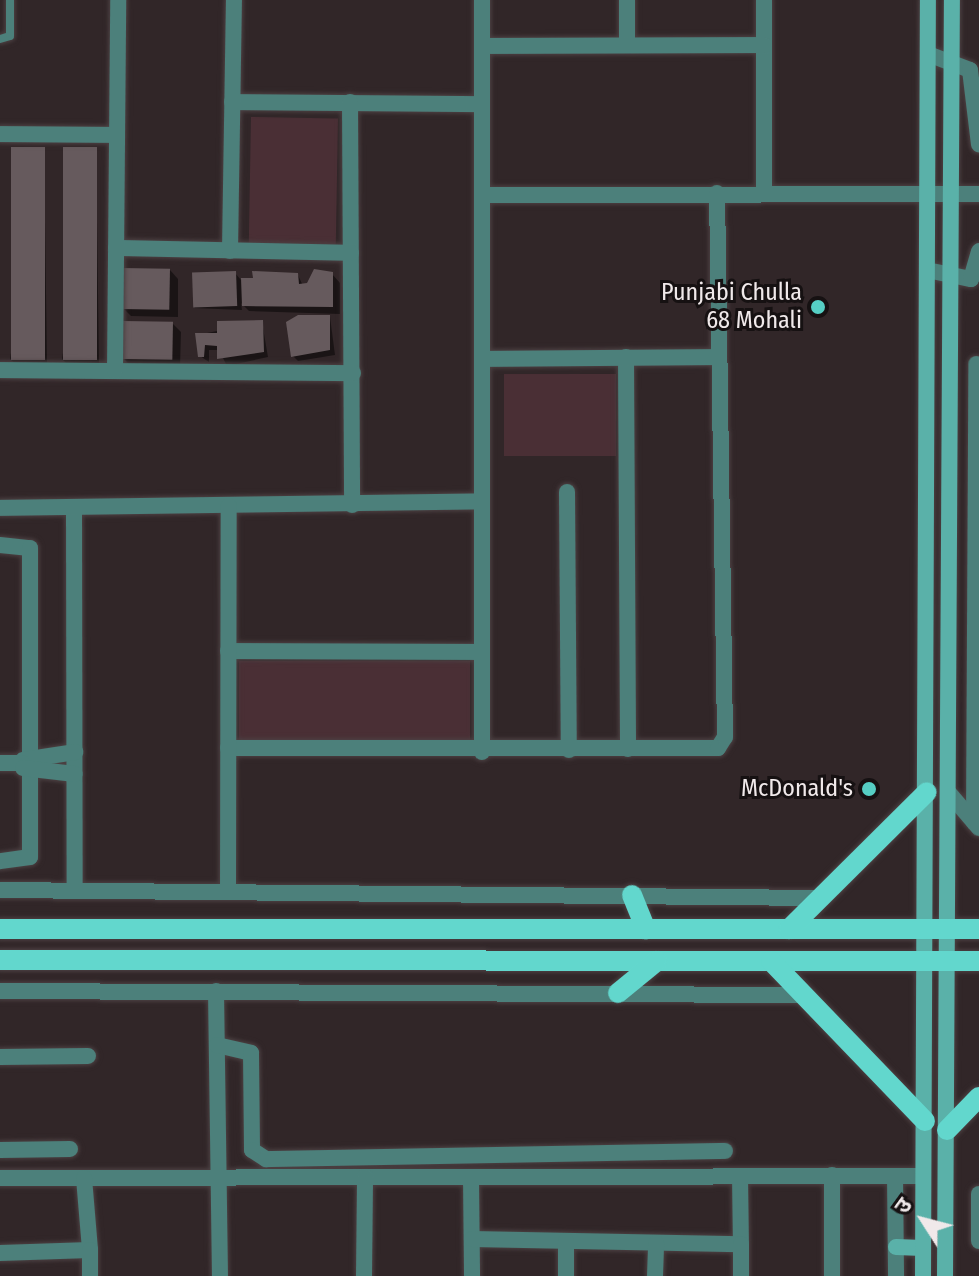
<!DOCTYPE html>
<html>
<head>
<meta charset="utf-8">
<style>
	body { margin:0 }
	#map { position:relative; width:979px; height:1276px; overflow:hidden; background:#312628; font-family:"Fira Sans Condensed","Noto Sans Devanagari",sans-serif }
	div>[style] { position:absolute }
	.green>* { inset:0; background:#4a2f35; transform-origin:0 0 }
	.shadow>* { inset:0; background:#0007 }
	.building>* { inset:0; background:#665a5d; transform-origin:0 0 }
	.roads { filter:drop-shadow(0 0 2px #4c4143) drop-shadow(0 0 2px #4c4143) }
	.service>* { height:8px; margin:-4px; padding:0 4px; transform-origin:4px; border-radius:4px; background:#4c807b }
	.minor>* { height:16px; margin:-8px; padding:0 8px; transform-origin:8px; border-radius:8px; background:#4c807b }
	.tertiary>* { height:16px; margin:-8px; padding:0 8px; transform-origin:8px; border-radius:8px; background:#4c807b }
	.secondary>* { height:16px; margin:-8px; padding:0 8px; transform-origin:8px; border-radius:8px; background:#5ab1a9 }
	.primary>* { height:20px; margin:-10px; padding:0 10px; transform-origin:10px; border-radius:10px; background:#62d7cd }
	.dots>* { width:22px; height:22px; translate:-50% -50%; box-sizing:border-box; border:4px solid #161112; border-radius:50% }
	span { translate:-50% -50%; white-space:nowrap; text-align:center; line-height:1.15; -webkit-text-stroke:6px #161112; paint-order:stroke }
	.poi-label { font-size:24px; color:#f0e9ea }
	.right { translate:-100% -50%; text-align:right }
	.north { position:absolute; left:883px; top:1180px; width:80px; height:80px; -webkit-text-stroke:6px #161112; paint-order:stroke; rotate:306deg; font-size:22px; font-weight:700; line-height:32px; text-align:center; color:#f0e9ea }
	.north::after { content:''; display:block; margin:auto; width:28px; height:36px; background:#f0e9ea; clip-path:polygon(50% 0,100% 100%,50% 72%,0 100%) }
</style>
</head>
<body>
<div id="map">
	<div class="green">
		<i style="left:251px;top:117px;width:87px;height:126px;rotate:1deg"></i>
		<i style="left:504px;top:374px;width:112px;height:82px"></i>
		<i style="left:239px;top:661px;width:231px;height:81px"></i>
	</div>
	<div class="shadow">
		<i style="clip-path:polygon(44px 149px,47px 364px,16px 364px,10px 359px)"></i>
		<i style="clip-path:polygon(96px 149px,99px 364px,67px 364px,62px 359px)"></i>
		<i style="clip-path:polygon(170px 270px,178px 279px,178px 317px,131px 316px,123px 308px)"></i>
		<i style="clip-path:polygon(235px 273px,241px 280px,298px 275px,303px 286px,332px 274px,340px 283px,340px 314px,249px 311px,241px 303px,242px 310px,194px 308px)"></i>
		<i style="clip-path:polygon(330px 317px,335px 355px,298px 361px,293px 356px)"></i>
		<i style="clip-path:polygon(262px 322px,268px 357px,227px 366px,219px 350px,209px 350px,209px 362px,200px 356px,197px 335px)"></i>
		<i style="clip-path:polygon(173px 324px,181px 332px,180px 367px,132px 367px,124px 359px)"></i>
	</div>
	<div class="building">
		<i style="left:11px;top:147px;width:34px;height:213px"></i>
		<i style="left:63px;top:147px;width:34px;height:213px"></i>
		<i style="left:121px;top:268px;width:49px;height:41px;rotate:1deg"></i>
		<i style="clip-path:polygon(314px 269px,333px 272px,333px 307px,242px 306px,241px 278px,253px 278px,252px 271px,298px 273px,299px 284px,307px 283px)"></i>
		<i style="left:236px;top:271px;width:35px;height:44px;rotate:88deg"></i>
		<i style="clip-path:polygon(298px 315px,330px 315px,330px 350px,291px 357px,286px 322px)"></i>
		<i style="clip-path:polygon(263px 320px,264px 352px,217px 359px,217px 346px,205px 345px,204px 357px,198px 357px,195px 333px,217px 333px,217px 321px)"></i>
		<i style="left:123px;top:321px;width:50px;height:38px;rotate:1deg"></i>
	</div>
	<div class="roads">
		<div class="service">
			<i style="left:0;top:39px;width:10px;rotate:-17deg"></i>
			<i style="left:10px;top:36px;width:36px;rotate:-90deg"></i>
		</div>
		<div class="minor">
			<i style="left:764px;top:0;width:192px;rotate:90deg"></i>
			<i style="left:627px;top:44px;width:44px;rotate:-90deg"></i>
			<i style="left:482px;top:46px;width:282px;rotate:-0.2deg"></i>
			<i style="left:928px;top:54px;width:45px;rotate:20.9deg"></i>
			<i style="left:970px;top:70px;width:75px;rotate:83.1deg"></i>
			<i style="left:232px;top:102px;width:250px;rotate:0.5deg"></i>
			<i style="left:350px;top:102px;width:403px;rotate:89.7deg"></i>
			<i style="left:0;top:134px;width:117px;rotate:0.5deg"></i>
			<i style="left:482px;top:195px;width:497px;rotate:-0.1deg"></i>
			<i style="left:116px;top:248px;width:235px;rotate:1.2deg"></i>
			<i style="left:230px;top:251px;width:251px;rotate:-89.1deg"></i>
			<i style="left:927px;top:270px;width:45px;rotate:11.6deg"></i>
			<i style="left:971px;top:279px;width:29px;rotate:-74deg"></i>
			<i style="left:626px;top:357px;width:392px;rotate:89.7deg"></i>
			<i style="left:482px;top:359px;width:235px;rotate:-0.5deg"></i>
			<i style="left:0;top:370px;width:353px;rotate:0.5deg"></i>
			<i style="left:115px;top:371px;width:371px;rotate:-89.5deg"></i>
			<i style="left:567px;top:492px;width:258px;rotate:89.6deg"></i>
			<i style="left:74px;top:507px;width:383px;rotate:89.9deg"></i>
			<i style="left:0;top:508px;width:482px;rotate:-0.8deg"></i>
			<i style="left:0;top:545px;width:30px;rotate:6deg"></i>
			<i style="left:30px;top:548px;width:309px;rotate:90deg"></i>
			<i style="left:30px;top:857px;width:30px;rotate:172deg"></i>
			<i style="left:228px;top:651px;width:254px;rotate:0.2deg"></i>
			<i style="left:228px;top:748px;width:490px"></i>
			<i style="left:718px;top:748px;width:13px;rotate:-58deg"></i>
			<i style="left:725px;top:737px;width:544px;rotate:-90.84deg"></i>
			<i style="left:482px;top:752px;width:752px;rotate:-90deg"></i>
			<i style="left:23px;top:760px;width:53px;rotate:-8.7deg"></i>
			<i style="left:0;top:763px;width:22px"></i>
			<i style="left:23px;top:768px;width:52px;rotate:6.6deg"></i>
			<i style="left:974px;top:822px;width:458px;rotate:-89.7deg"></i>
			<i style="left:228px;top:890px;width:384px;rotate:-89.9deg"></i>
			<i style="left:216px;top:991px;width:285px;rotate:89.2deg"></i>
			<i style="left:217px;top:1045px;width:35px;rotate:13deg"></i>
			<i style="left:251px;top:1053px;width:97px;rotate:89.4deg"></i>
			<i style="left:252px;top:1150px;width:17px;rotate:33deg"></i>
			<i style="left:266px;top:1159px;width:459px;rotate:-1deg"></i>
			<i style="left:0;top:1057px;width:88px;rotate:-0.7deg"></i>
			<i style="left:0;top:1150px;width:70px;rotate:-0.8deg"></i>
			<i style="left:832px;top:1175px;width:101px;rotate:90deg"></i>
			<i style="left:740px;top:1176px;width:68px;rotate:89.2deg"></i>
			<i style="left:895px;top:1176px;width:100px;rotate:89.4deg"></i>
			<i style="left:471px;top:1177px;width:99px;rotate:89.4deg"></i>
			<i style="left:0;top:1178px;width:923px;rotate:-0.12deg"></i>
			<i style="left:84px;top:1178px;width:72px;rotate:85.2deg"></i>
			<i style="left:979px;top:1194px;width:47px;rotate:90deg"></i>
			<i style="left:472px;top:1239px;width:269px;rotate:1.1deg"></i>
			<i style="left:741px;top:1244px;width:32px;rotate:90deg"></i>
			<i style="left:0;top:1253px;width:90px;rotate:-1.9deg"></i>
			<i style="left:90px;top:1250px;width:26px;rotate:90deg"></i>
			<i style="left:364px;top:1276px;width:99px;rotate:-89.4deg"></i>
			<i style="left:566px;top:1276px;width:35px;rotate:-90deg"></i>
			<i style="left:655px;top:1276px;width:33px;rotate:-88deg"></i>
		</div>
		<div class="tertiary">
			<i style="left:949px;top:793px;width:46px;rotate:49.4deg"></i>
			<i style="left:0;top:890px;width:820px;rotate:0.56deg"></i>
			<i style="left:0;top:991px;width:803px;rotate:0.29deg"></i>
		</div>
		<div class="secondary">
			<i style="left:896px;top:1247px;width:27px;rotate:2deg"></i>
			<i style="left:923px;top:1276px;width:1276px;rotate:-89.78deg"></i>
			<i style="left:945px;top:1276px;width:1276px;rotate:-89.69deg"></i>
		</div>
		<div class="primary">
			<i style="left:632px;top:895px;width:37px;rotate:68deg"></i>
			<i style="left:0;top:929px;width:979px"></i>
			<i style="left:789px;top:929px;width:194px;rotate:-44.8deg"></i>
			<i style="left:0;top:960px;width:979px;rotate:0.06deg"></i>
			<i style="left:771px;top:961px;width:222px;rotate:46.1deg"></i>
			<i style="left:618px;top:993px;width:50px;rotate:-39.4deg"></i>
			<i style="left:947px;top:1130px;width:46px;rotate:-45.9deg"></i>
		</div>
	</div>
	<div class="dots">
		<i style="left:818px;top:307px;background:#56cec4"></i>
		<i style="left:869px;top:789px;background:#56cec4"></i>
	</div>
	<div class="poi-label">
		<span class="right" style="left:802px;top:307px">Punjabi Chulla<br>68 Mohali</span>
		<span class="right" style="left:853px;top:789px">McDonald's</span>
	</div>
	<div class="north">उ</div>
</div>
</body>
</html>
